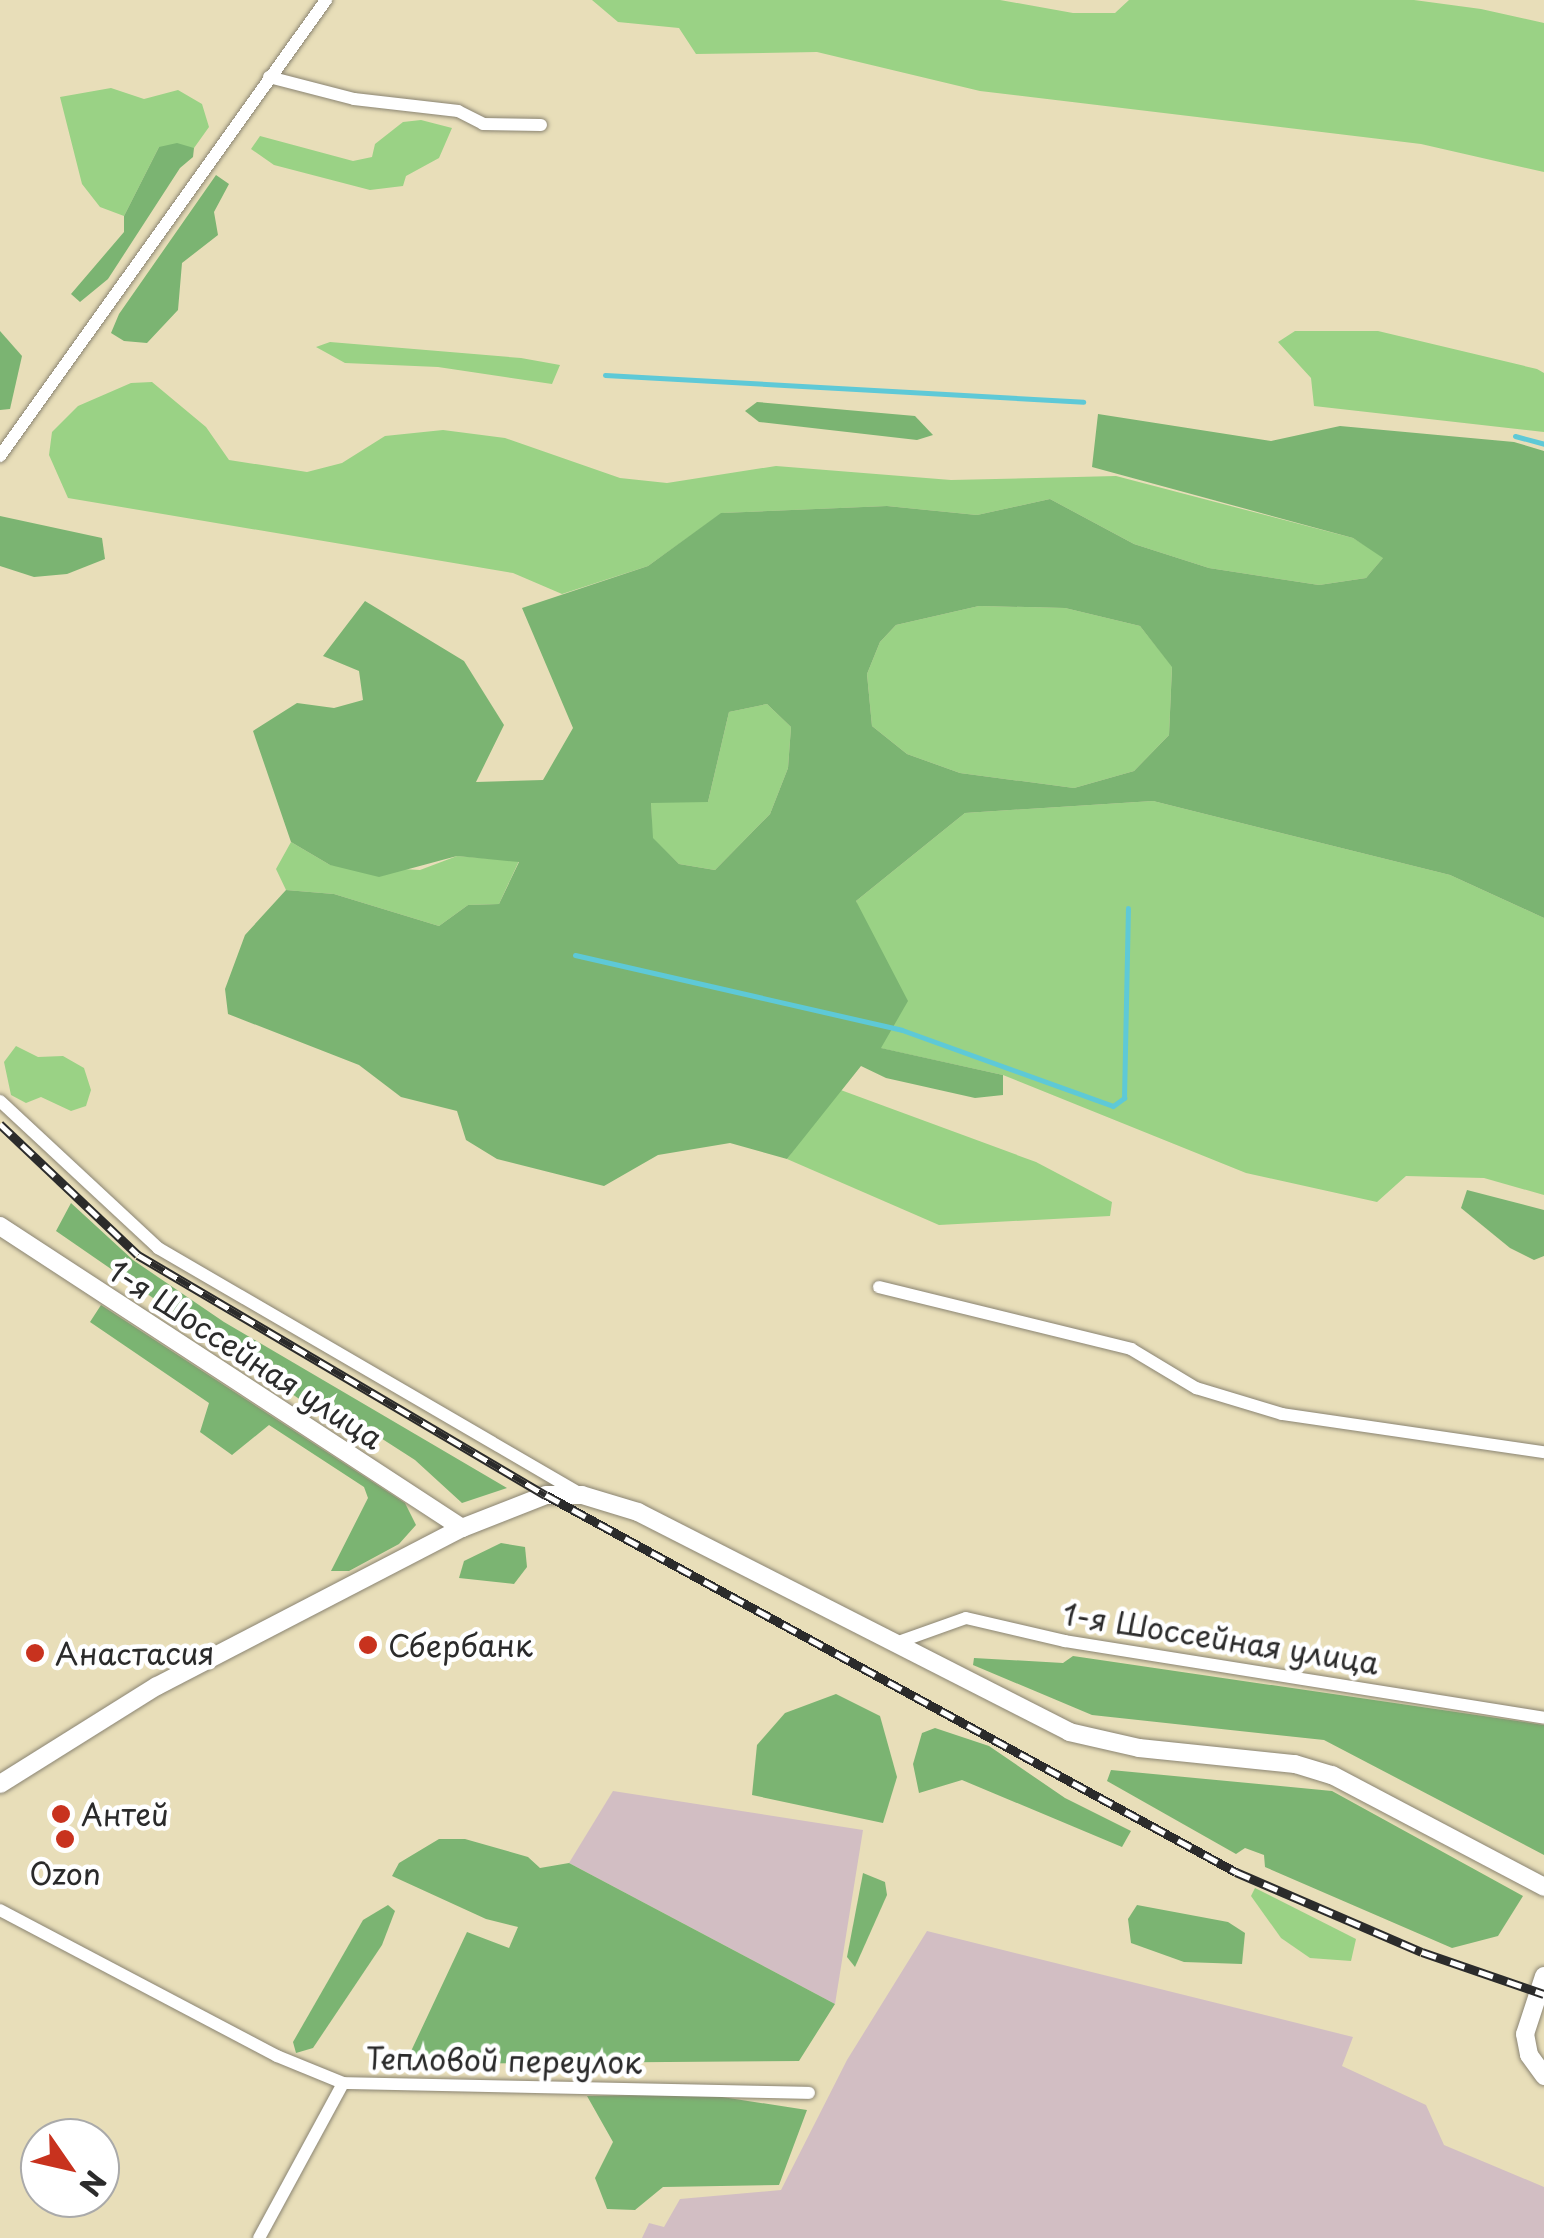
<!DOCTYPE html>
<html>
<head>
<meta charset="utf-8">
<style>
	body { margin:0 }
	#map { position:relative; width:1544px; height:2238px; overflow:hidden; background:#e8deb9; font-family:"Playpen Sans",sans-serif }
	div>[style] { position:absolute }
	.industrial>* { inset:0; background:#d2bec3 }
	.green>* { inset:0; background:#9ad285 }
	.forest>* { inset:0; background:#7bb472 }
	.stream>* { height:5px; margin:-2.5px; padding:0 2.5px; transform-origin:2.5px; border-radius:2.5px; background:#5ec9d7 }
	.roads { filter:drop-shadow(0 0 2px #8a8472) drop-shadow(0 0 2px #8a8472) }
	.street>* { height:12px; margin:-6px; padding:0 6px; transform-origin:6px; border-radius:6px; background:#fff }
	.secondary>* { height:18px; margin:-9px; padding:0 9px; transform-origin:9px; border-radius:9px; background:#fff }
	.rail>* { height:9px; margin-top:-4.5px; transform-origin:0; background:repeating-linear-gradient(90deg,#fff 0 15px,#2b2b2b 0 30px); box-sizing:border-box; border-block:2px solid #2b2b2b }
	.dots>* { width:28px; height:28px; translate:-50% -50%; box-sizing:border-box; border:5px solid #fff; border-radius:50% }
	span { translate:-50% -50%; white-space:nowrap; text-align:center; line-height:1.15; -webkit-text-stroke:9px #fff; paint-order:stroke }
	.street-label { font-size:30px; color:#2b2b2b }
	.poi-label { font-size:30px; color:#2b2b2b }
	.left { translate:0 -50%; text-align:left }
	.north { position:absolute; left:20px; top:2118px; width:100px; height:100px; box-sizing:border-box; background:#fff; border:2px solid #aaa; border-radius:50%; rotate:124deg; font-size:28px; font-weight:700; line-height:40px; text-align:center; color:#2b2b2b }
	.north::after { content:''; display:block; margin:auto; width:35px; height:45px; background:#c8321e; clip-path:polygon(50% 0,100% 100%,50% 72%,0 100%) }
</style>
</head>
<body>
<div id="map">
	<div class="industrial">
		<i style="clip-path:polygon(613px 1791px,863px 1830px,835px 2004px,569px 1863px)"></i>
		<i style="clip-path:polygon(927px 1931px,1353px 2037px,1342px 2066px,1426px 2105px,1444px 2145px,1544px 2187px,1544px 2238px,642px 2238px,649px 2223px,664px 2227px,680px 2199px,781px 2190px,847px 2060px)"></i>
	</div>
	<div class="green">
		<i style="clip-path:polygon(592px 0,1000px 0,1073px 13px,1115px 13px,1129px 0,1414px 0,1481px 9px,1544px 23px,1544px 172px,1421px 144px,980px 91px,817px 52px,696px 54px,679px 28px,618px 22px)"></i>
		<i style="clip-path:polygon(111px 88px,144px 99px,178px 90px,202px 104px,209px 127px,194px 148px,159px 147px,124px 216px,100px 207px,82px 184px,60px 97px)"></i>
		<i style="clip-path:polygon(421px 120px,452px 128px,439px 158px,406px 176px,403px 186px,370px 190px,274px 165px,251px 149px,260px 136px,353px 161px,372px 157px,375px 144px,403px 122px)"></i>
		<i style="clip-path:polygon(1295px 331px,1378px 331px,1537px 369px,1544px 373px,1544px 432px,1314px 406px,1311px 378px,1278px 342px)"></i>
		<i style="clip-path:polygon(330px 342px,521px 358px,560px 365px,552px 384px,438px 367px,345px 363px,316px 347px)"></i>
		<i style="clip-path:polygon(152px 382px,206px 427px,229px 460px,307px 472px,342px 463px,385px 436px,443px 430px,505px 438px,620px 478px,667px 483px,776px 466px,951px 480px,1116px 476px,1353px 538px,1384px 557px,1366px 578px,1319px 585px,1209px 568px,1134px 544px,1050px 499px,977px 515px,887px 506px,722px 513px,648px 566px,562px 594px,513px 573px,68px 498px,49px 455px,52px 432px,78px 406px,131px 383px)"></i>
		<i style="clip-path:polygon(979px 606px,1065px 608px,1140px 626px,1172px 666px,1169px 735px,1134px 771px,1074px 788px,960px 773px,907px 754px,872px 726px,867px 674px,880px 642px,896px 625px)"></i>
		<i style="clip-path:polygon(767px 704px,791px 727px,788px 768px,770px 814px,715px 870px,679px 864px,652px 838px,651px 802px,708px 802px,729px 712px)"></i>
		<i style="clip-path:polygon(1153px 801px,1450px 875px,1544px 918px,1544px 1195px,1484px 1178px,1406px 1176px,1377px 1202px,1246px 1173px,1003px 1075px,880px 1048px,893px 1019px,856px 901px,965px 813px)"></i>
		<i style="clip-path:polygon(291px 842px,330px 865px,420px 870px,457px 856px,519px 861px,499px 904px,468px 905px,439px 926px,334px 894px,286px 890px,276px 869px)"></i>
		<i style="clip-path:polygon(16px 1046px,38px 1057px,63px 1056px,84px 1068px,91px 1090px,86px 1106px,71px 1111px,41px 1097px,26px 1103px,11px 1095px,4px 1062px)"></i>
		<i style="clip-path:polygon(838px 1089px,1036px 1162px,1112px 1202px,1110px 1216px,939px 1225px,787px 1159px)"></i>
		<i style="clip-path:polygon(1255px 1888px,1356px 1939px,1351px 1961px,1310px 1958px,1281px 1938px,1251px 1896px)"></i>
	</div>
	<div class="forest">
		<i style="clip-path:polygon(177px 143px,194px 148px,193px 157px,180px 168px,108px 279px,80px 302px,71px 294px,124px 232px,124px 216px,159px 147px)"></i>
		<i style="clip-path:polygon(216px 175px,229px 184px,214px 212px,218px 235px,182px 263px,178px 310px,147px 343px,124px 341px,111px 333px,119px 314px)"></i>
		<i style="clip-path:polygon(0 331px,22px 356px,10px 409px,0 410px)"></i>
		<i style="clip-path:polygon(757px 402px,915px 416px,933px 435px,917px 440px,759px 422px,745px 411px)"></i>
		<i style="clip-path:polygon(evenodd,1098px 414px,1271px 441px,1340px 426px,1514px 442px,1544px 451px,1544px 918px,1450px 875px,1153px 801px,965px 813px,856px 901px,908px 1001px,881px 1048px,1003px 1075px,1003px 1095px,975px 1098px,886px 1078px,861px 1066px,787px 1159px,730px 1143px,658px 1155px,604px 1186px,497px 1159px,466px 1140px,457px 1111px,401px 1097px,359px 1065px,228px 1014px,225px 989px,245px 935px,286px 890px,334px 894px,439px 926px,468px 905px,499px 904px,519px 862px,457px 856px,379px 877px,330px 865px,291px 842px,253px 731px,297px 703px,334px 708px,363px 700px,359px 671px,323px 656px,365px 601px,464px 661px,504px 725px,476px 782px,543px 780px,573px 728px,522px 608px,648px 566px,721px 513px,887px 506px,977px 515px,1050px 499px,1134px 544px,1209px 568px,1319px 585px,1366px 578px,1383px 558px,1353px 538px,1092px 467px,1098px 414px,979px 606px,1065px 608px,1140px 626px,1172px 667px,1169px 735px,1134px 771px,1074px 788px,960px 773px,907px 754px,872px 726px,867px 674px,880px 642px,896px 625px,979px 606px,1098px 414px,767px 704px,791px 727px,788px 768px,770px 814px,715px 870px,679px 864px,653px 838px,651px 803px,708px 802px,729px 712px,767px 704px)"></i>
		<i style="clip-path:polygon(0 516px,102px 538px,105px 559px,67px 574px,34px 577px,0 566px)"></i>
		<i style="clip-path:polygon(1467px 1190px,1544px 1210px,1544px 1256px,1534px 1260px,1510px 1248px,1461px 1208px)"></i>
		<i style="clip-path:polygon(71px 1203px,133px 1260px,224px 1322px,507px 1488px,462px 1503px,415px 1460px,359px 1424px,308px 1405px,56px 1231px)"></i>
		<i style="clip-path:polygon(101px 1305px,405px 1503px,416px 1525px,399px 1544px,349px 1571px,331px 1571px,368px 1498px,364px 1487px,269px 1425px,232px 1455px,200px 1432px,209px 1403px,90px 1322px)"></i>
		<i style="clip-path:polygon(501px 1543px,525px 1547px,527px 1567px,514px 1584px,459px 1578px,464px 1561px)"></i>
		<i style="clip-path:polygon(1073px 1656px,1544px 1725px,1544px 1855px,1324px 1740px,1092px 1715px,973px 1665px,974px 1658px,1063px 1663px)"></i>
		<i style="clip-path:polygon(836px 1694px,880px 1716px,897px 1777px,883px 1823px,752px 1795px,757px 1745px,785px 1713px)"></i>
		<i style="clip-path:polygon(935px 1728px,989px 1746px,1065px 1798px,1131px 1831px,1122px 1847px,962px 1780px,919px 1793px,913px 1764px,922px 1733px)"></i>
		<i style="clip-path:polygon(1111px 1770px,1332px 1791px,1523px 1896px,1498px 1936px,1452px 1948px,1265px 1867px,1264px 1855px,1245px 1848px,1236px 1854px,1107px 1781px)"></i>
		<i style="clip-path:polygon(439px 1839px,465px 1839px,528px 1857px,540px 1868px,569px 1863px,835px 2004px,799px 2061px,405px 2064px,467px 1932px,509px 1948px,518px 1927px,486px 1919px,392px 1876px,399px 1863px)"></i>
		<i style="clip-path:polygon(863px 1873px,885px 1882px,887px 1895px,855px 1967px,847px 1957px)"></i>
		<i style="clip-path:polygon(388px 1905px,395px 1911px,382px 1945px,313px 2048px,296px 2053px,293px 2042px,363px 1920px)"></i>
		<i style="clip-path:polygon(1137px 1905px,1228px 1922px,1245px 1933px,1242px 1964px,1184px 1962px,1131px 1943px,1128px 1919px)"></i>
		<i style="clip-path:polygon(703px 2094px,807px 2110px,779px 2185px,663px 2187px,635px 2210px,607px 2209px,595px 2178px,613px 2142px,587px 2096px)"></i>
	</div>
	<div class="stream">
		<i style="left:605px;top:375px;width:479px;rotate:3.2deg"></i>
		<i style="left:1515px;top:436px;width:30px;rotate:15deg"></i>
		<i style="left:575px;top:955px;width:335px;rotate:12.9deg"></i>
		<i style="left:902px;top:1030px;width:224px;rotate:19.8deg"></i>
		<i style="left:1113px;top:1106px;width:14px;rotate:-36deg"></i>
		<i style="left:1124px;top:1098px;width:190px;rotate:-88.8deg"></i>
	</div>
	<div class="roads">
		<div class="street">
			<i style="left:269px;top:77px;width:88px;rotate:14.5deg"></i>
			<i style="left:354px;top:99px;width:105px;rotate:6.6deg"></i>
			<i style="left:458px;top:111px;width:28px;rotate:27deg"></i>
			<i style="left:483px;top:124px;width:58px;rotate:1deg"></i>
			<i style="left:0;top:456px;width:561px;rotate:-54.44deg"></i>
			<i style="left:0;top:1101px;width:216px;rotate:42.9deg"></i>
			<i style="left:158px;top:1248px;width:488px;rotate:30.2deg"></i>
			<i style="left:879px;top:1287px;width:260px;rotate:13.8deg"></i>
			<i style="left:1131px;top:1349px;width:76px;rotate:31deg"></i>
			<i style="left:1196px;top:1388px;width:90px;rotate:16.8deg"></i>
			<i style="left:1282px;top:1414px;width:265px;rotate:8.3deg"></i>
			<i style="left:893px;top:1644px;width:77px;rotate:-19.6deg"></i>
			<i style="left:966px;top:1618px;width:102px;rotate:13.1deg"></i>
			<i style="left:1065px;top:1641px;width:485px;rotate:9.1deg"></i>
			<i style="left:0;top:1910px;width:313px;rotate:27.8deg"></i>
			<i style="left:277px;top:2056px;width:71px;rotate:22.2deg"></i>
			<i style="left:343px;top:2083px;width:466px;rotate:1.2deg"></i>
			<i style="left:259px;top:2238px;width:176px;rotate:-61.5deg"></i>
		</div>
		<div class="secondary">
			<i style="left:0;top:1226px;width:552px;rotate:33.17deg"></i>
			<i style="left:0;top:1784px;width:185px;rotate:-32deg"></i>
			<i style="left:157px;top:1686px;width:343px;rotate:-27.4deg"></i>
			<i style="left:462px;top:1528px;width:90px;rotate:-21.4deg"></i>
			<i style="left:546px;top:1495px;width:36px"></i>
			<i style="left:582px;top:1495px;width:59px;rotate:16.9deg"></i>
			<i style="left:638px;top:1512px;width:484px;rotate:27deg"></i>
			<i style="left:1069px;top:1732px;width:72px;rotate:12.9deg"></i>
			<i style="left:1139px;top:1748px;width:157px;rotate:5.9deg"></i>
			<i style="left:1295px;top:1764px;width:39px;rotate:17deg"></i>
			<i style="left:1332px;top:1775px;width:240px;rotate:27.8deg"></i>
			<i style="left:1544px;top:1976px;width:61px;rotate:108.1deg"></i>
			<i style="left:1525px;top:2034px;width:21px;rotate:79deg"></i>
			<i style="left:1529px;top:2055px;width:26px;rotate:54deg"></i>
		</div>
	</div>
	<div class="rail">
		<i style="left:0;top:1124px;width:190px;rotate:43.5deg"></i>
		<i style="left:138px;top:1255px;width:473px;rotate:30.5deg"></i>
		<i style="left:546px;top:1495px;width:786px;rotate:28.65deg"></i>
		<i style="left:1236px;top:1872px;width:202px;rotate:23.3deg"></i>
		<i style="left:1422px;top:1952px;width:129px;rotate:19deg"></i>
	</div>
	<div class="dots">
		<i style="left:368px;top:1645px;background:#c8321e"></i>
		<i style="left:35px;top:1653px;background:#c8321e"></i>
		<i style="left:61px;top:1814px;background:#c8321e"></i>
		<i style="left:65px;top:1839px;background:#c8321e"></i>
	</div>
	<div class="street-label">
		<span style="left:246px;top:1354px;rotate:33deg">1-я Шоссейная улица</span>
		<span style="left:1221px;top:1638px;rotate:9deg">1-я Шоссейная улица</span>
		<span style="left:504px;top:2060px;rotate:1deg">Тепловой переулок</span>
	</div>
	<div class="poi-label">
		<span class="left" style="left:388px;top:1645px">Сбербанк</span>
		<span class="left" style="left:55px;top:1653px">Анастасия</span>
		<span class="left" style="left:81px;top:1814px">Антей</span>
		<span style="left:65px;top:1873px">Ozon</span>
	</div>
	<div class="north">N</div>
</div>
</body>
</html>
